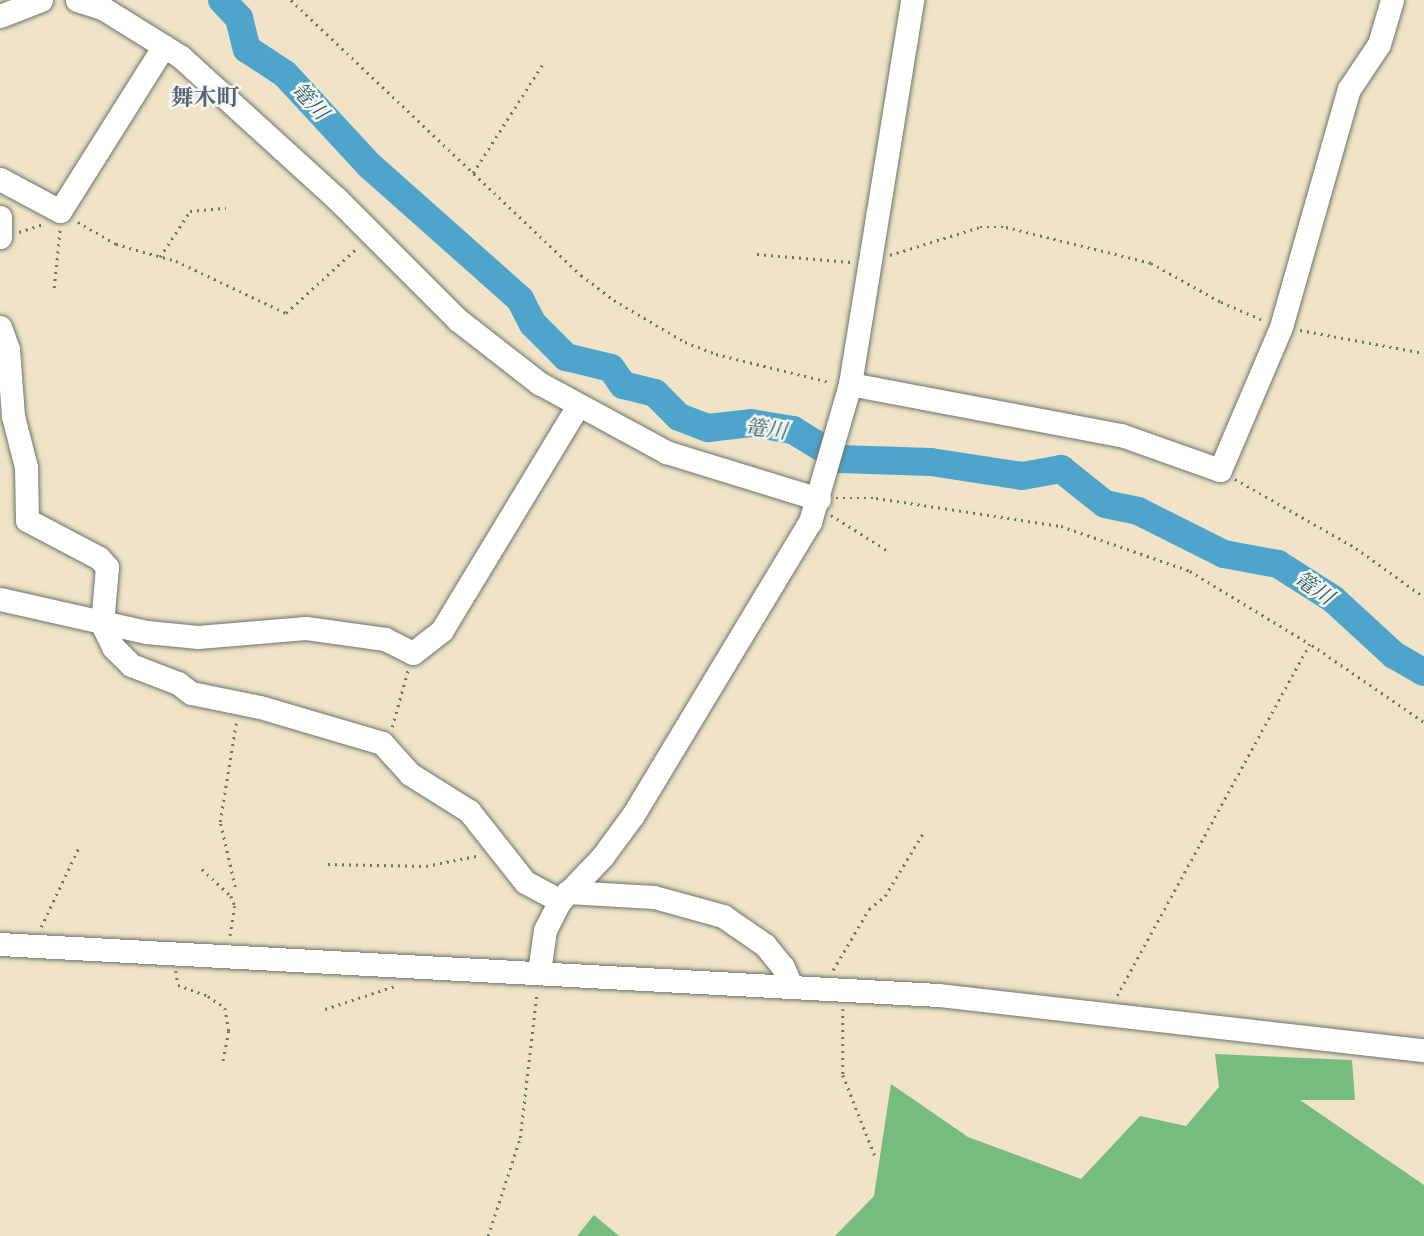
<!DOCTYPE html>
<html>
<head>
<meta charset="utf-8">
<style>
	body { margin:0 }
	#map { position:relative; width:1424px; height:1236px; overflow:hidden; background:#f0e3c8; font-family:"IM FELL French Canon","Noto Serif JP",serif }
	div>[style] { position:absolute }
	.forest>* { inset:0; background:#77bc7f }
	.river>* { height:28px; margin:-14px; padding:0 14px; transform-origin:14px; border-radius:14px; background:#4ea4ca }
	.path>* { height:2.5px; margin-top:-1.25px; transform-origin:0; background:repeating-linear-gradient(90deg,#687768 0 2px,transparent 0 7px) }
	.roads { filter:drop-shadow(0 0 2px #687768) drop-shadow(0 0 2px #687768) }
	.minor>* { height:23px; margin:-11.5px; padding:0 11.5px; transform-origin:11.5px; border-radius:11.5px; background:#fff }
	span { translate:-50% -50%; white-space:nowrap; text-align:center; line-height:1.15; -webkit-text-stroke:5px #f6f6f2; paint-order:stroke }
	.water-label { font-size:21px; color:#2d5c61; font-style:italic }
	.quarter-label { font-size:23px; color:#556475; font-weight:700 }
</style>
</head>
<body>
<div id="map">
	<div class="forest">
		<i style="clip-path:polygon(1215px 1054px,1352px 1060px,1355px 1100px,1300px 1100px,1424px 1185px,1424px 1236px,835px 1236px,874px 1196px,891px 1084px,968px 1137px,1081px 1179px,1140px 1116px,1186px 1126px,1219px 1087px)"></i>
		<i style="clip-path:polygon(594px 1215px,619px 1236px,577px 1236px)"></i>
	</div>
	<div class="river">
		<i style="left:222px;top:0;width:25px;rotate:47deg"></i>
		<i style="left:239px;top:18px;width:32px;rotate:76deg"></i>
		<i style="left:247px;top:49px;width:45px;rotate:33.3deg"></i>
		<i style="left:285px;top:74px;width:124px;rotate:47.3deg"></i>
		<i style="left:369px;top:165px;width:202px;rotate:41.6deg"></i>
		<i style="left:520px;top:299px;width:28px;rotate:63deg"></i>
		<i style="left:533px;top:324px;width:47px;rotate:45deg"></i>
		<i style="left:566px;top:357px;width:46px;rotate:13.7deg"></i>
		<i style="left:611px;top:368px;width:21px;rotate:55deg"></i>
		<i style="left:623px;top:385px;width:33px;rotate:14deg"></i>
		<i style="left:655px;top:393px;width:34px;rotate:45deg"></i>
		<i style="left:679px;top:417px;width:31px;rotate:21deg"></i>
		<i style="left:708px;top:428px;width:43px;rotate:-6.6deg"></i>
		<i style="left:751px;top:423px;width:43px;rotate:9.5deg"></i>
		<i style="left:793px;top:430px;width:55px;rotate:31.7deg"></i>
		<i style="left:840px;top:459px;width:91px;rotate:1.9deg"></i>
		<i style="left:931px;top:462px;width:92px;rotate:8.7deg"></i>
		<i style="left:1022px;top:476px;width:40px;rotate:-10deg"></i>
		<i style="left:1061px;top:469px;width:56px;rotate:38.5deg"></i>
		<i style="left:1105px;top:504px;width:34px;rotate:12deg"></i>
		<i style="left:1138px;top:511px;width:96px;rotate:26.6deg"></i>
		<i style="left:1224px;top:554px;width:55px;rotate:10.5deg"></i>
		<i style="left:1278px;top:564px;width:65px;rotate:32.5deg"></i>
		<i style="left:1333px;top:599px;width:83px;rotate:42.6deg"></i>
		<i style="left:1394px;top:655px;width:34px;rotate:30deg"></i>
	</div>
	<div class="path">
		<i style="left:291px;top:0;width:400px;rotate:43.5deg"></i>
		<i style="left:581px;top:275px;width:41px;rotate:37.1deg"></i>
		<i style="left:614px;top:300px;width:82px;rotate:30.6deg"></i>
		<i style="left:685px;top:342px;width:33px;rotate:21deg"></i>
		<i style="left:716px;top:354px;width:116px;rotate:13.9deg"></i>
		<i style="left:473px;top:173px;width:128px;rotate:-57.4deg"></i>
		<i style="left:78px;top:222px;width:44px;rotate:30.1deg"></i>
		<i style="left:116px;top:244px;width:62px;rotate:15.8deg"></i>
		<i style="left:176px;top:261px;width:122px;rotate:25.3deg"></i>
		<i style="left:286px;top:313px;width:96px;rotate:-42.5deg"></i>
		<i style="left:19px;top:232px;width:25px;rotate:-18deg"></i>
		<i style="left:757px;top:254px;width:94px;rotate:4.9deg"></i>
		<i style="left:890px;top:255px;width:94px;rotate:-17.3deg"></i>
		<i style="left:980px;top:227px;width:26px"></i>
		<i style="left:1006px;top:227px;width:149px;rotate:13.9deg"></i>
		<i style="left:1151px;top:263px;width:80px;rotate:29.1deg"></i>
		<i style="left:1221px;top:302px;width:46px;rotate:23.2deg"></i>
		<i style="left:160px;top:257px;width:55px;rotate:-56.9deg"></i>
		<i style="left:190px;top:211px;width:36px;rotate:-5deg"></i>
		<i style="left:54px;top:288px;width:60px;rotate:-84.3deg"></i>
		<i style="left:1300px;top:330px;width:126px;rotate:10.5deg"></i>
		<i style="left:1235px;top:479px;width:139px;rotate:29.7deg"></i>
		<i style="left:1356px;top:548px;width:84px;rotate:35.8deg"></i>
		<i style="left:836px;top:498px;width:40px"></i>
		<i style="left:876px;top:498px;width:187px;rotate:8.6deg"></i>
		<i style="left:1061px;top:526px;width:137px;rotate:19.2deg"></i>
		<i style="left:1190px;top:571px;width:140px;rotate:31.3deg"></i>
		<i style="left:1310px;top:644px;width:401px;rotate:118.7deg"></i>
		<i style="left:831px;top:515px;width:70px;rotate:32.1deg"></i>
		<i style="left:1312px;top:645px;width:136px;rotate:34.5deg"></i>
		<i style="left:392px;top:727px;width:59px;rotate:-74.3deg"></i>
		<i style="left:328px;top:864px;width:98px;rotate:1.2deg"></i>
		<i style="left:426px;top:866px;width:56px;rotate:-11.3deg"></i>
		<i style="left:202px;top:869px;width:40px;rotate:43deg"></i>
		<i style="left:231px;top:896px;width:11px;rotate:68deg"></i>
		<i style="left:235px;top:906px;width:30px;rotate:99deg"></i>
		<i style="left:235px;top:887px;width:67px;rotate:-103deg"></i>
		<i style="left:220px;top:822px;width:100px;rotate:-80.8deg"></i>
		<i style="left:41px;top:927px;width:91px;rotate:-64.6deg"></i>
		<i style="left:833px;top:970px;width:71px;rotate:-59.5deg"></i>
		<i style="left:869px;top:909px;width:21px;rotate:-39deg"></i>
		<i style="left:885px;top:896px;width:77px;rotate:-58.8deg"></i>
		<i style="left:176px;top:971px;width:14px;rotate:82deg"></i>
		<i style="left:178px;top:985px;width:32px;rotate:20deg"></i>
		<i style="left:208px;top:996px;width:21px;rotate:35deg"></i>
		<i style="left:225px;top:1008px;width:23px;rotate:80deg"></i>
		<i style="left:229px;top:1031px;width:32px;rotate:101deg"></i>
		<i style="left:325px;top:1009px;width:74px;rotate:-18.2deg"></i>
		<i style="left:843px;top:1009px;width:66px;rotate:90deg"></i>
		<i style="left:843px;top:1075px;width:87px;rotate:68.4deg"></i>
		<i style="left:488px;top:1236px;width:103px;rotate:-71.9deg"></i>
		<i style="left:520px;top:1138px;width:147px;rotate:-83.4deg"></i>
	</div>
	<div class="roads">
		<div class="minor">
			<i style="left:77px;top:0;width:28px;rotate:18deg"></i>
			<i style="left:104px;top:9px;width:91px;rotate:31.9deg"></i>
			<i style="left:181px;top:57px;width:211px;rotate:42.3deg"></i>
			<i style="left:337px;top:199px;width:171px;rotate:45deg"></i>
			<i style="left:458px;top:320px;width:103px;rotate:37.9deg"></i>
			<i style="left:539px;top:383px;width:145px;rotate:28.5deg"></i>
			<i style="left:666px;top:452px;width:160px;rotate:17.1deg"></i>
			<i style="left:0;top:16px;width:44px;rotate:-21.3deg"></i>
			<i style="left:0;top:179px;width:68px;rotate:28.1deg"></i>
			<i style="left:60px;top:211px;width:195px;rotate:-57.8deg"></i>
			<i style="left:0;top:217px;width:20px;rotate:90deg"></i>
			<i style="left:0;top:327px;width:23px;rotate:70deg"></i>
			<i style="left:8px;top:349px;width:67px;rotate:85.7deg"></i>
			<i style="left:13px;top:416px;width:53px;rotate:75.7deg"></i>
			<i style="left:26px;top:467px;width:53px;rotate:88.9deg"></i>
			<i style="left:27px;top:520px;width:81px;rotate:27.8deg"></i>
			<i style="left:99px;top:558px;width:12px;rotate:48deg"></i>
			<i style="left:107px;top:567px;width:57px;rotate:95deg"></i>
			<i style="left:102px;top:624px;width:25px;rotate:64deg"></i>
			<i style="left:113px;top:647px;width:25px;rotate:45deg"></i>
			<i style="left:131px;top:665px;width:50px;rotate:21deg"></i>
			<i style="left:178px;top:683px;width:16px;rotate:38deg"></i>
			<i style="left:191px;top:693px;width:70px;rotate:11.5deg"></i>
			<i style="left:260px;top:707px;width:127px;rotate:16.4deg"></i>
			<i style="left:382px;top:743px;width:42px;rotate:47.9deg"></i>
			<i style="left:410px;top:774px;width:70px;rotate:32.1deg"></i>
			<i style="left:469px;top:811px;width:90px;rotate:51.7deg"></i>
			<i style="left:525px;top:882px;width:40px;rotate:28deg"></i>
			<i style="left:850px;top:384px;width:276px;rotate:10.7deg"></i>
			<i style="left:1121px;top:435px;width:105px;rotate:19.5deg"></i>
			<i style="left:1220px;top:470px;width:155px;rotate:-66.9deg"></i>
			<i style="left:1281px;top:327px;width:248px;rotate:-74.1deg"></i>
			<i style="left:1349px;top:89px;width:54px;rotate:-56.3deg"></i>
			<i style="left:1379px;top:44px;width:46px;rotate:-73.5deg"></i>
			<i style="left:0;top:599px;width:151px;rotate:12.7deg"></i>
			<i style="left:147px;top:632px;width:51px;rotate:5.6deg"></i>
			<i style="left:198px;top:637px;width:108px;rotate:-4.8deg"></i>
			<i style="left:306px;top:628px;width:80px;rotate:7.9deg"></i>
			<i style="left:385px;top:639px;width:31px;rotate:27deg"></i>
			<i style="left:413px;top:653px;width:37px;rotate:-38deg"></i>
			<i style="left:442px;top:630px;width:261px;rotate:-58.8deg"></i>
			<i style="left:567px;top:892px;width:87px;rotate:3.3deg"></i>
			<i style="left:654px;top:897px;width:72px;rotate:15.4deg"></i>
			<i style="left:723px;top:916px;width:51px;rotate:34.6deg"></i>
			<i style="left:765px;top:945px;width:28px;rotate:51deg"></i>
			<i style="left:783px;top:967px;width:21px;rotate:67deg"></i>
			<i style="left:0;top:944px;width:939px;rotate:3.11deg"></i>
			<i style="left:938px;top:995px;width:489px;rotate:6.5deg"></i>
			<i style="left:539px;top:972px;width:42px;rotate:-81.9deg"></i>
			<i style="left:545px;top:930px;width:33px;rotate:-63deg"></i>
			<i style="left:560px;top:901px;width:61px;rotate:-46.3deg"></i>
			<i style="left:602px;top:857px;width:52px;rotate:-53.6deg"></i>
			<i style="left:633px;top:815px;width:342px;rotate:-58.9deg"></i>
			<i style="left:810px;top:522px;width:144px;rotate:-73.8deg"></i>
			<i style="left:850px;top:384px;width:389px;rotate:-80.8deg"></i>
		</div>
	</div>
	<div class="water-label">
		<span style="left:310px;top:101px;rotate:47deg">篭川</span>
		<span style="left:766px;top:429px;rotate:7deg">篭川</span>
		<span style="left:1314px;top:588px;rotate:34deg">篭川</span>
	</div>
	<div class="quarter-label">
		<span style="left:205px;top:98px">舞木町</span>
	</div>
</div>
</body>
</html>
